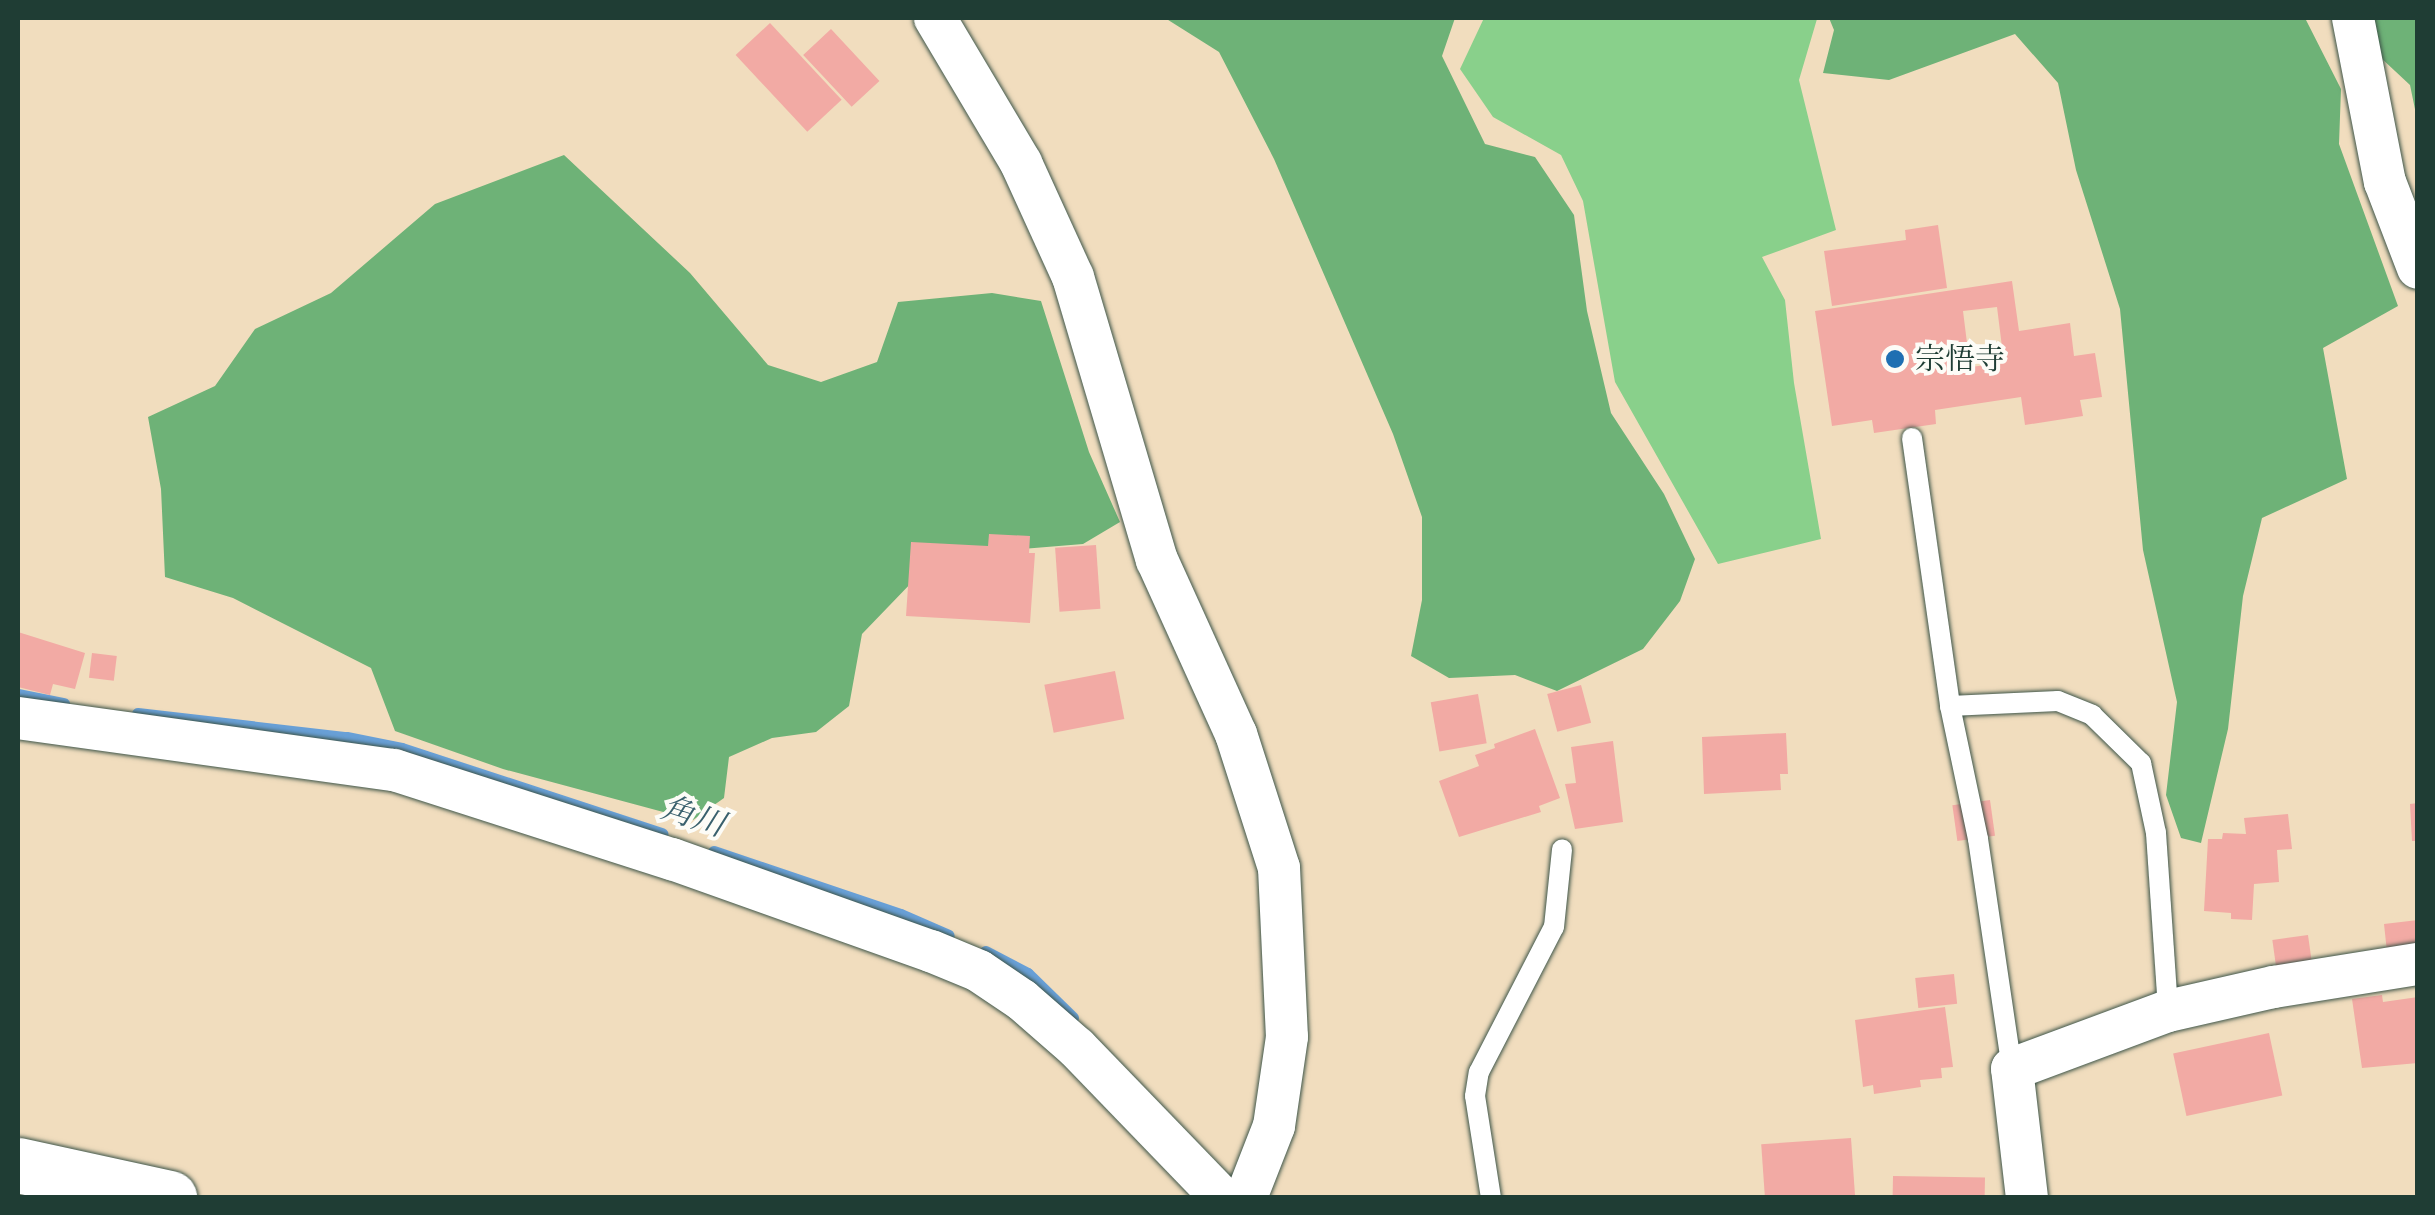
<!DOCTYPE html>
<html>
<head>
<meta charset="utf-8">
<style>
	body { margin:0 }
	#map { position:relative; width:2435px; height:1215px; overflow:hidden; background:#f1ddbe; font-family:"IM FELL Great Primer","Noto Serif JP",serif }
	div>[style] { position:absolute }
	.green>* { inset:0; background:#89d08b }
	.forest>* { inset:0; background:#6eb277 }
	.stream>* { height:12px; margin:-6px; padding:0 6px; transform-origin:6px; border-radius:6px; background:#69a0d7 }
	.building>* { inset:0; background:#f2aaa4; transform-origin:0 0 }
	.roads { filter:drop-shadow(0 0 2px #3e5549) drop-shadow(0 0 2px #3e5549) }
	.service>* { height:20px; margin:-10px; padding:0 10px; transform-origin:10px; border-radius:10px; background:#fff }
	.minor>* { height:42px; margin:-21px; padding:0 21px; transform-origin:21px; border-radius:21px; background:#fff }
	.secondary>* { height:55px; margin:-27.5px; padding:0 27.5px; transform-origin:27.5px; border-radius:27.5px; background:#fff }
	.dots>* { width:28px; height:28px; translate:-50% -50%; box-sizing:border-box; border:5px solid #fdfcf7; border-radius:50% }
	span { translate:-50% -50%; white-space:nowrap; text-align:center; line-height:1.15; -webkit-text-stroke:8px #fdfcf7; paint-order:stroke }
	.poi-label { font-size:30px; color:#1f3d34 }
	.left { translate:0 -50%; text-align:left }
	.water-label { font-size:32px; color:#39606d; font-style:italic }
	.frame { position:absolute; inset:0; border:20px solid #1f3d34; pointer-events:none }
</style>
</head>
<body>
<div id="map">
	<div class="green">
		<i style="clip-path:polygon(1484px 18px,1817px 19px,1799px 80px,1836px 230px,1762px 257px,1785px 300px,1794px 383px,1821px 539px,1718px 564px,1615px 382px,1583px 201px,1561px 155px,1493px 117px,1460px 69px)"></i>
	</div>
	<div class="forest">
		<i style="clip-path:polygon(1165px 18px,1455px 18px,1442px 56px,1485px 144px,1535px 157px,1574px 215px,1587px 311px,1611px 413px,1664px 494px,1695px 559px,1680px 601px,1643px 649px,1557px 691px,1515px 675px,1449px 678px,1411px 656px,1422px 600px,1422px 517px,1393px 434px,1274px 159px,1219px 52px)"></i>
		<i style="clip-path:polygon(1829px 18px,2305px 18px,2341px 89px,2339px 144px,2398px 306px,2323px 348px,2347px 479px,2262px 518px,2243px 596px,2228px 729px,2201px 843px,2181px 838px,2166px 795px,2177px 702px,2143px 550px,2120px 309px,2076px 170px,2058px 83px,2015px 34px,1889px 80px,1823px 73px,1834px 30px)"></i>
		<i style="clip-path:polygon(2368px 18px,2417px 18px,2417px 119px,2410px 85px,2380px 57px)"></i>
		<i style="clip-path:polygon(564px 155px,690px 273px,768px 365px,821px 382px,877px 362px,898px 302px,992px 293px,1041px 301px,1089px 452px,1120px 522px,1083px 544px,948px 555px,915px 579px,862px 634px,849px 706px,816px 732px,772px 738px,729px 757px,724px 798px,693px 820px,503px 769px,395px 731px,371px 668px,233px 598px,165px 577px,161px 489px,148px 417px,215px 386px,255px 329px,331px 293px,435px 204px)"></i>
	</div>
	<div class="stream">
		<i style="left:18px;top:695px;width:47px;rotate:11.1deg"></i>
		<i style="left:138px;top:714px;width:210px;rotate:6.6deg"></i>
		<i style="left:347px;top:738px;width:56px;rotate:11.3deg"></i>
		<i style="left:402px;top:749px;width:274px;rotate:18.1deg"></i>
		<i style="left:714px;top:852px;width:197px;rotate:18.6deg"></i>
		<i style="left:901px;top:915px;width:52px;rotate:23.6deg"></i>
		<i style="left:986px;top:952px;width:47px;rotate:27.6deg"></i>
		<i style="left:1028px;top:974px;width:63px;rotate:44.4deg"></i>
	</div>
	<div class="building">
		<i style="left:770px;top:23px;width:105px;height:47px;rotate:47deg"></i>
		<i style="left:831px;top:29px;width:71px;height:38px;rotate:47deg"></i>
		<i style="clip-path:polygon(1938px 225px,1947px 288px,1832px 306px,1824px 251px,1906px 240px,1905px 230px)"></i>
		<i style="clip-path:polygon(evenodd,2012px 281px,2019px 331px,2070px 323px,2074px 356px,2095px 353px,2102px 397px,2080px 400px,2083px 416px,2025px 425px,2021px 397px,1935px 410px,1936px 424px,1874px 433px,1872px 420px,1832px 426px,1815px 311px,2012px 281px,1997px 307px,2004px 363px,1970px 367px,1963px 311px,1997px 307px)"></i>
		<i style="clip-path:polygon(989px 534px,1030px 536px,1029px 553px,1035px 553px,1030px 623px,906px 616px,911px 542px,988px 546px)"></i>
		<i style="left:1096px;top:545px;width:64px;height:41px;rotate:86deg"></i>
		<i style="clip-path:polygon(18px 632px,85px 653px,75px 689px,53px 684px,50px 695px,18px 687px)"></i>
		<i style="left:92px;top:653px;width:25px;height:25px;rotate:7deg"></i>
		<i style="left:1115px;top:671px;width:49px;height:72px;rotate:79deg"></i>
		<i style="left:1581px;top:685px;width:39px;height:35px;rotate:75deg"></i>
		<i style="left:1478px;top:694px;width:50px;height:48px;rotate:80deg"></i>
		<i style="clip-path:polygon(1535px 729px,1560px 798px,1539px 806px,1541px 812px,1459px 837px,1439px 781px,1479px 766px,1475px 755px,1495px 748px,1494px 744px)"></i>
		<i style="clip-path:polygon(1786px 733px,1788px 774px,1780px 774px,1781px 790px,1704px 794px,1702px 737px)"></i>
		<i style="clip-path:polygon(1613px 741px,1623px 822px,1575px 829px,1565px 784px,1576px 783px,1571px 747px)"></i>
		<i style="left:1990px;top:800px;width:36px;height:38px;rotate:82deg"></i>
		<i style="clip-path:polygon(2418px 803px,2418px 841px,2412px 841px,2410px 804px)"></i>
		<i style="clip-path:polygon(2288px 814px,2292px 849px,2277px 850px,2279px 882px,2254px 884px,2252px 920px,2231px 919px,2231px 913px,2204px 911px,2208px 839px,2222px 839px,2223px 833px,2246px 834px,2244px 818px)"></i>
		<i style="clip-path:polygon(2418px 920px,2418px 947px,2387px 952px,2384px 924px)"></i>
		<i style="left:2308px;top:935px;width:28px;height:36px;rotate:82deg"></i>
		<i style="left:1954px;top:974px;width:30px;height:39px;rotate:84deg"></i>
		<i style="clip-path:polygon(2382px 995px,2383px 1002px,2418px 997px,2418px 1063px,2362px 1068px,2352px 999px)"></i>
		<i style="clip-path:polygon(1945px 1007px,1953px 1067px,1941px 1068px,1942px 1078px,1920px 1080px,1921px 1087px,1874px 1094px,1873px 1085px,1863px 1087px,1855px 1020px)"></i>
		<i style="left:2269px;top:1033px;width:64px;height:98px;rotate:78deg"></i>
		<i style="left:1851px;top:1138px;width:60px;height:90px;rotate:86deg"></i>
		<i style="left:1893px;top:1176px;width:92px;height:22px;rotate:1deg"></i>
	</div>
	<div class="roads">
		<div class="service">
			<i style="left:1912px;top:438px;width:271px;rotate:81.9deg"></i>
			<i style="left:1950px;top:706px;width:136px;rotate:78.1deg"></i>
			<i style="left:1978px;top:839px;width:232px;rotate:81.6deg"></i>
			<i style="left:1950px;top:706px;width:108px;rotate:-2.7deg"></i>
			<i style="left:2058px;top:701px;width:37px;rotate:22deg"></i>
			<i style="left:2092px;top:715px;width:69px;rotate:44.4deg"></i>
			<i style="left:2141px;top:763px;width:72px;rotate:77.9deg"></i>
			<i style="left:2156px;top:833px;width:178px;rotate:86.1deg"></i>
			<i style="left:1491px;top:1198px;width:103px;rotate:-98.9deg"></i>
			<i style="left:1475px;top:1096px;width:24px;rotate:-81deg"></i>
			<i style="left:1479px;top:1072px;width:163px;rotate:-62.7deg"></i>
			<i style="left:1554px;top:927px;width:78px;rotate:-84.1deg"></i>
		</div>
		<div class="minor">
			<i style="left:935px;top:18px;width:169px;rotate:59.3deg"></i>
			<i style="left:1021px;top:163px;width:125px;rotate:65.5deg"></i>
			<i style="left:1073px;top:277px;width:295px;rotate:73.5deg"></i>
			<i style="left:1157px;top:560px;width:191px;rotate:65.6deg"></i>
			<i style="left:1236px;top:734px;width:141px;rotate:72.2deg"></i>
			<i style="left:1279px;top:868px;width:169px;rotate:87.3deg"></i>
			<i style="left:1287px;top:1037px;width:90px;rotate:98.3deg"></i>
			<i style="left:1274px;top:1126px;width:77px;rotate:111.3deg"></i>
			<i style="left:2353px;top:18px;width:167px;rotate:79deg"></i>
			<i style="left:2385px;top:182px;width:92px;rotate:69deg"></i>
			<i style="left:18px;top:718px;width:380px;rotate:7.9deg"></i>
			<i style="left:394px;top:770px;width:292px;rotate:17.8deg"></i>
			<i style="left:672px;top:859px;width:275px;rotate:19.6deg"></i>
			<i style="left:931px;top:951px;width:52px;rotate:22.6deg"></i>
			<i style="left:979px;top:971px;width:52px;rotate:34deg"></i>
			<i style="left:1022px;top:1000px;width:73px;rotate:41.1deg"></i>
			<i style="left:1077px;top:1048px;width:209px;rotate:46deg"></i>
			<i style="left:2027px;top:1198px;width:130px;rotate:-96.6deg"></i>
			<i style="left:2012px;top:1069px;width:166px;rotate:-20.4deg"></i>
			<i style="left:2168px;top:1011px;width:109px;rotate:-12.8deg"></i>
			<i style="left:2274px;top:987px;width:146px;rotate:-9.1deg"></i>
		</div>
		<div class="secondary">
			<i style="left:18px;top:1165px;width:155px;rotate:12.3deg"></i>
		</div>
	</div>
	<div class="dots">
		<i style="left:1895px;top:359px;background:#1f6fb2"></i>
	</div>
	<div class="poi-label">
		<span class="left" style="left:1915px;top:359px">宗悟寺</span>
	</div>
	<div class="water-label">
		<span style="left:693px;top:817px;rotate:18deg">角川</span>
	</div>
	<div class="frame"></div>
</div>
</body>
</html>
